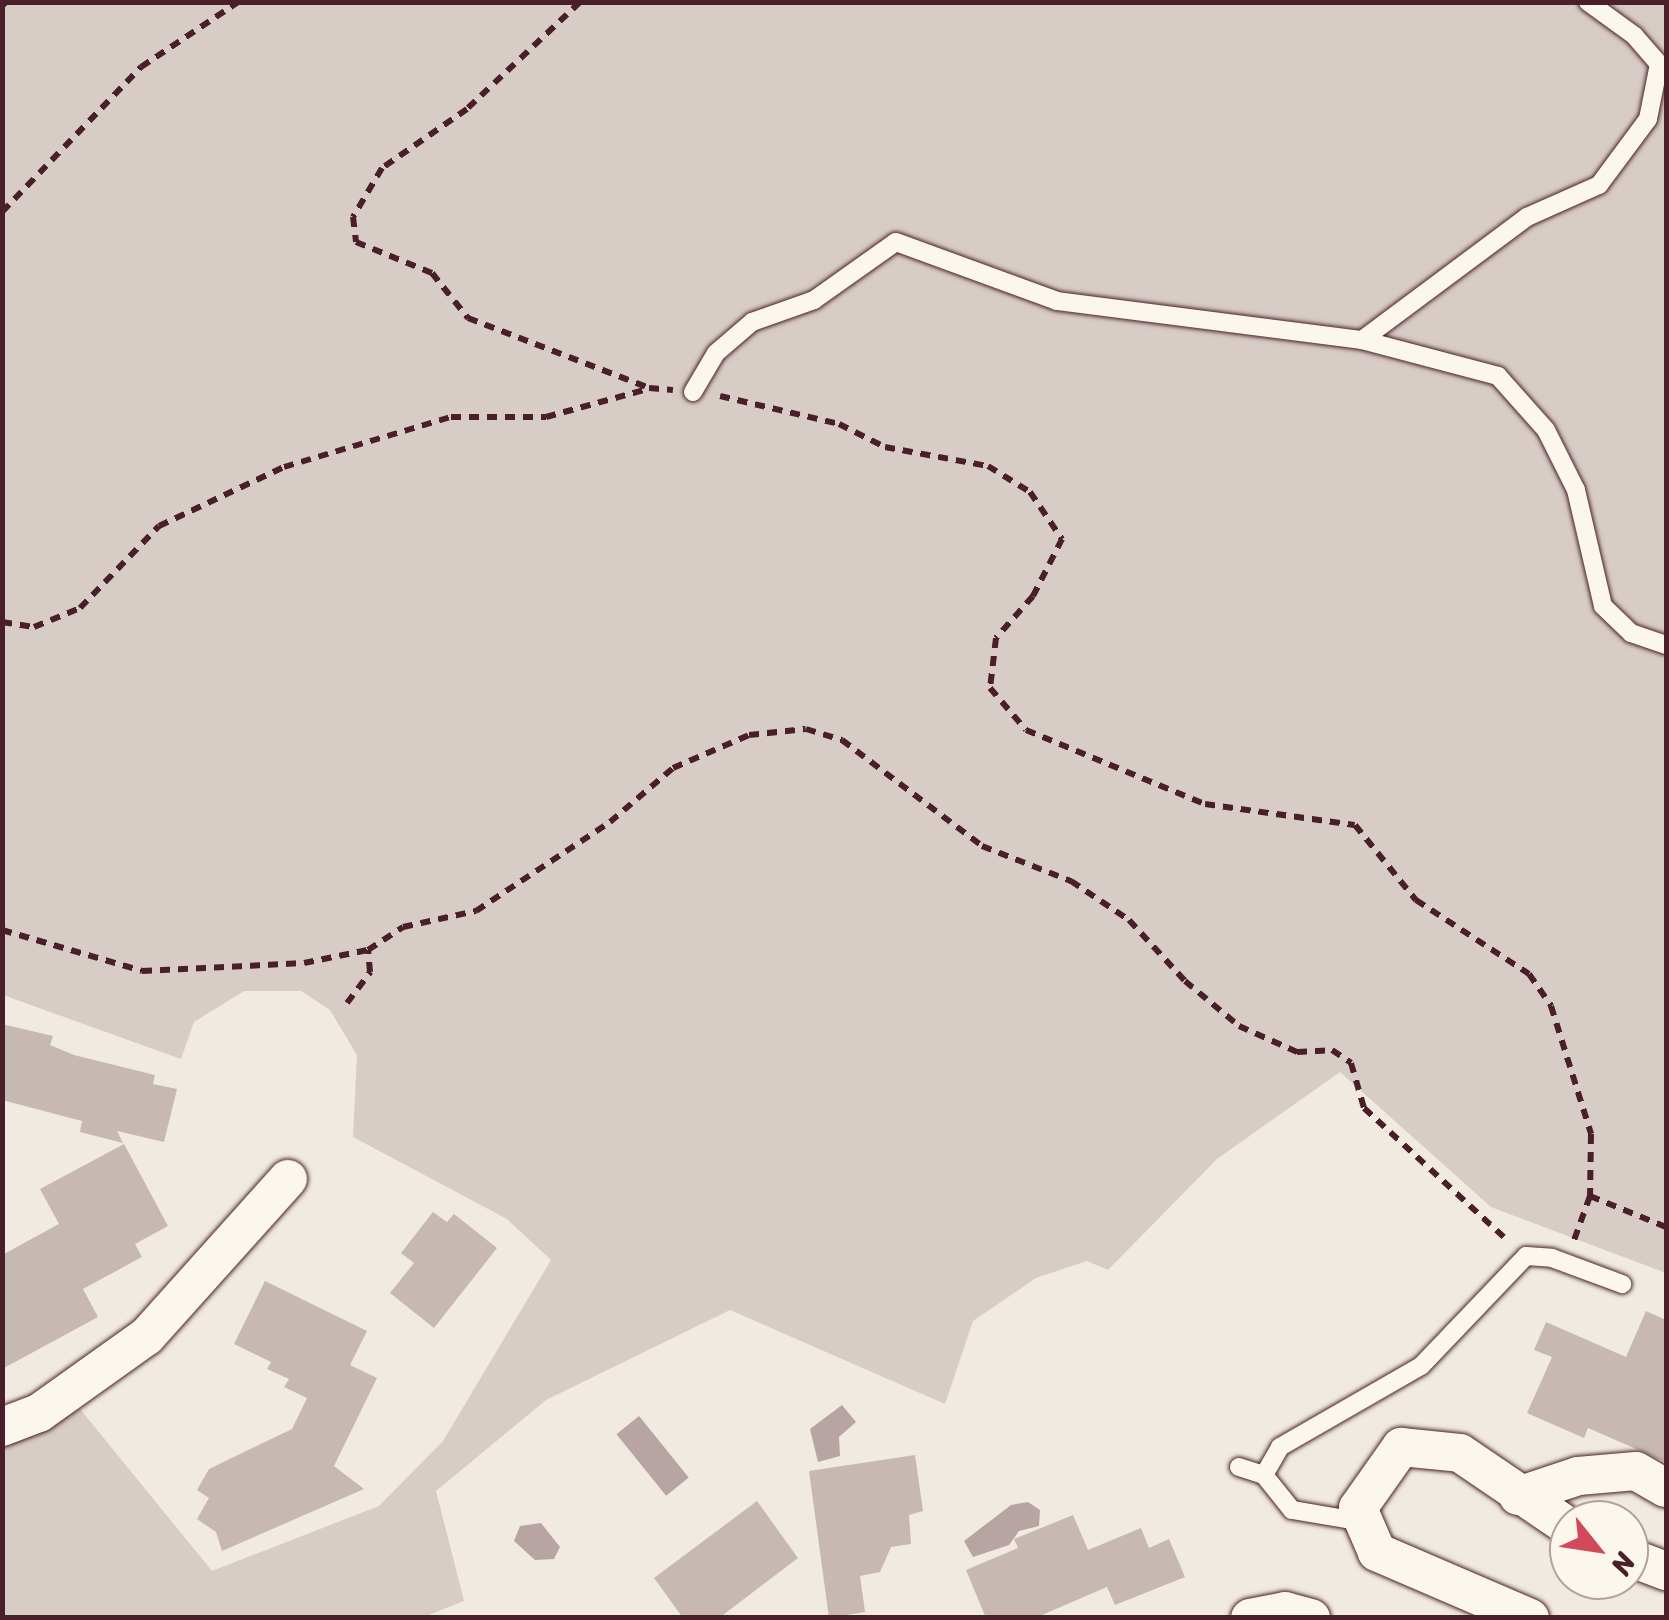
<!DOCTYPE html>
<html>
<head>
<meta charset="utf-8">
<style>
	body { margin:0 }
	#map { position:relative; width:1669px; height:1620px; overflow:hidden; background:#f0eae0; font-family:Sriracha,sans-serif }
	div>[style] { position:absolute }
	.green>* { inset:0; background:#d8ccc6 }
	.water>* { inset:0; background:#b8a4a2; transform-origin:0 0 }
	.building>* { inset:0; background:#c8b8b3 }
	.path>* { height:6px; margin-top:-3px; transform-origin:0; background:repeating-linear-gradient(90deg,#4a1f2b 0 10px,transparent 0 18px) }
	.roads { filter:drop-shadow(0 0 2px #4a1f2b) drop-shadow(0 0 2px #4a1f2b) }
	.service>* { height:18px; margin:-9px; padding:0 9px; transform-origin:9px; border-radius:9px; background:#fbf7ec }
	.minor>* { height:38px; margin:-19px; padding:0 19px; transform-origin:19px; border-radius:19px; background:#fbf7ec }
	span { translate:-50% -50%; white-space:nowrap; text-align:center; line-height:1.15; -webkit-text-stroke:8px #fbf7ec; paint-order:stroke }
	.frame { position:absolute; inset:0; border:5px solid #4a1f2b; pointer-events:none }
	.north { position:absolute; left:1549px; top:1500px; width:100px; height:100px; box-sizing:border-box; background:#fbf7ec; border:2px solid #b4a19f; border-radius:50%; rotate:120deg; font-size:28px; font-weight:700; line-height:40px; text-align:center; color:#4a1f2b }
	.north::after { content:''; display:block; margin:auto; width:35px; height:45px; background:#d1495b; clip-path:polygon(50% 0,100% 100%,50% 72%,0 100%) }
</style>
</head>
<body>
<div id="map">
	<div class="green">
		<i style="clip-path:polygon(3px 3px,1666px 3px,1666px 1273px,1491px 1207px,1340px 1072px,1217px 1159px,1108px 1270px,1087px 1261px,1036px 1278px,973px 1321px,945px 1404px,730px 1310px,546px 1400px,436px 1491px,464px 1601px,421px 1618px,3px 1618px,3px 1447px,80px 1409px,212px 1571px,379px 1506px,443px 1441px,551px 1260px,507px 1219px,353px 1137px,357px 1055px,330px 1010px,301px 991px,244px 991px,194px 1022px,181px 1059px,3px 995px)"></i>
	</div>
	<div class="water">
		<i style="clip-path:polygon(842px 1405px,856px 1422px,839px 1437px,840px 1456px,818px 1462px,810px 1429px)"></i>
		<i style="left:639px;top:1416px;width:79px;height:29px;rotate:51deg"></i>
		<i style="clip-path:polygon(1028px 1502px,1040px 1510px,1039px 1526px,1019px 1531px,1009px 1545px,973px 1557px,964px 1541px,1011px 1505px)"></i>
		<i style="clip-path:polygon(541px 1523px,560px 1547px,554px 1559px,535px 1560px,514px 1541px,520px 1526px)"></i>
	</div>
	<div class="building">
		<i style="clip-path:polygon(2px 1024px,53px 1036px,50px 1045px,74px 1055px,155px 1075px,153px 1084px,177px 1089px,164px 1142px,117px 1131px,123px 1143px,80px 1132px,82px 1121px,2px 1100px)"></i>
		<i style="clip-path:polygon(124px 1144px,168px 1226px,135px 1244px,142px 1257px,83px 1289px,98px 1317px,2px 1369px,2px 1255px,59px 1224px,40px 1189px)"></i>
		<i style="clip-path:polygon(433px 1212px,447px 1222px,454px 1214px,497px 1248px,434px 1328px,390px 1293px,414px 1263px,401px 1253px)"></i>
		<i style="clip-path:polygon(265px 1281px,367px 1331px,350px 1365px,377px 1378px,334px 1466px,364px 1489px,222px 1551px,216px 1532px,197px 1519px,209px 1498px,197px 1490px,209px 1469px,292px 1429px,307px 1398px,284px 1387px,289px 1379px,267px 1369px,271px 1362px,234px 1344px)"></i>
		<i style="clip-path:polygon(1646px 1311px,1666px 1320px,1666px 1462px,1588px 1428px,1584px 1438px,1527px 1413px,1552px 1357px,1534px 1350px,1546px 1322px,1626px 1357px)"></i>
		<i style="clip-path:polygon(915px 1455px,923px 1511px,909px 1515px,911px 1544px,891px 1547px,880px 1572px,860px 1576px,865px 1612px,829px 1618px,809px 1471px)"></i>
		<i style="clip-path:polygon(757px 1501px,798px 1558px,719px 1618px,683px 1618px,654px 1578px)"></i>
		<i style="clip-path:polygon(1073px 1515px,1088px 1550px,1141px 1528px,1149px 1548px,1169px 1539px,1185px 1577px,1115px 1605px,1107px 1587px,1035px 1618px,986px 1618px,966px 1570px,1018px 1548px,1014px 1539px)"></i>
	</div>
	<div class="path">
		<i style="left:580px;top:2px;width:156px;rotate:136.6deg"></i>
		<i style="left:467px;top:109px;width:103px;rotate:145.2deg"></i>
		<i style="left:382px;top:168px;width:57px;rotate:120.6deg"></i>
		<i style="left:353px;top:217px;width:25px;rotate:83deg"></i>
		<i style="left:356px;top:242px;width:82px;rotate:22.2deg"></i>
		<i style="left:432px;top:273px;width:58px;rotate:51.3deg"></i>
		<i style="left:468px;top:318px;width:194px;rotate:21.1deg"></i>
		<i style="left:649px;top:388px;width:24px;rotate:5deg"></i>
		<i style="left:2px;top:6px;width:6px;rotate:-45deg"></i>
		<i style="left:2px;top:212px;width:201px;rotate:-46.2deg"></i>
		<i style="left:141px;top:67px;width:117px;rotate:-33.8deg"></i>
		<i style="left:720px;top:396px;width:122px;rotate:13.2deg"></i>
		<i style="left:839px;top:424px;width:51px;rotate:26.6deg"></i>
		<i style="left:885px;top:447px;width:105px;rotate:10.5deg"></i>
		<i style="left:988px;top:466px;width:49px;rotate:31.8deg"></i>
		<i style="left:1030px;top:492px;width:57px;rotate:55.8deg"></i>
		<i style="left:1062px;top:539px;width:64px;rotate:117deg"></i>
		<i style="left:1033px;top:596px;width:56px;rotate:131.4deg"></i>
		<i style="left:996px;top:638px;width:50px;rotate:96.8deg"></i>
		<i style="left:990px;top:688px;width:55px;rotate:49.4deg"></i>
		<i style="left:1026px;top:730px;width:194px;rotate:22.5deg"></i>
		<i style="left:1205px;top:804px;width:151px;rotate:8deg"></i>
		<i style="left:1355px;top:825px;width:97px;rotate:50.9deg"></i>
		<i style="left:1416px;top:900px;width:135px;rotate:33.2deg"></i>
		<i style="left:1529px;top:974px;width:39px;rotate:55deg"></i>
		<i style="left:1551px;top:1006px;width:134px;rotate:72.6deg"></i>
		<i style="left:1591px;top:1134px;width:62px;rotate:90.9deg"></i>
		<i style="left:1590px;top:1196px;width:50px;rotate:109.9deg"></i>
		<i style="left:2px;top:622px;width:32px;rotate:9deg"></i>
		<i style="left:34px;top:627px;width:50px;rotate:-22.4deg"></i>
		<i style="left:80px;top:608px;width:114px;rotate:-46.1deg"></i>
		<i style="left:159px;top:526px;width:138px;rotate:-25.3deg"></i>
		<i style="left:284px;top:467px;width:174px;rotate:-16.7deg"></i>
		<i style="left:451px;top:417px;width:95px"></i>
		<i style="left:546px;top:417px;width:106px;rotate:-15.4deg"></i>
		<i style="left:2px;top:930px;width:146px;rotate:16.3deg"></i>
		<i style="left:142px;top:971px;width:162px;rotate:-2.8deg"></i>
		<i style="left:304px;top:963px;width:65px;rotate:-11.5deg"></i>
		<i style="left:368px;top:950px;width:42px;rotate:-33.3deg"></i>
		<i style="left:403px;top:927px;width:75px;rotate:-12.4deg"></i>
		<i style="left:476px;top:911px;width:161px;rotate:-33.6deg"></i>
		<i style="left:610px;top:822px;width:83px;rotate:-40.6deg"></i>
		<i style="left:673px;top:768px;width:83px;rotate:-23.5deg"></i>
		<i style="left:749px;top:735px;width:57px;rotate:-6deg"></i>
		<i style="left:806px;top:729px;width:38px;rotate:17deg"></i>
		<i style="left:842px;top:740px;width:176px;rotate:37.1deg"></i>
		<i style="left:982px;top:846px;width:96px;rotate:21.5deg"></i>
		<i style="left:1071px;top:881px;width:70px;rotate:33.9deg"></i>
		<i style="left:1129px;top:920px;width:83px;rotate:47.4deg"></i>
		<i style="left:1185px;top:981px;width:70px;rotate:39.8deg"></i>
		<i style="left:1239px;top:1026px;width:64px;rotate:24.1deg"></i>
		<i style="left:1297px;top:1052px;width:35px;rotate:-3deg"></i>
		<i style="left:1332px;top:1050px;width:23px;rotate:34deg"></i>
		<i style="left:1351px;top:1063px;width:47px;rotate:73.9deg"></i>
		<i style="left:1364px;top:1108px;width:197px;rotate:42.7deg"></i>
		<i style="left:347px;top:1003px;width:39px;rotate:-53deg"></i>
		<i style="left:370px;top:972px;width:22px;rotate:-95deg"></i>
		<i style="left:1590px;top:1196px;width:82px;rotate:22.2deg"></i>
	</div>
	<div class="roads">
		<div class="service">
			<i style="left:1362px;top:340px;width:141px;rotate:14.8deg"></i>
			<i style="left:1498px;top:376px;width:72px;rotate:48.4deg"></i>
			<i style="left:1546px;top:430px;width:67px;rotate:63.4deg"></i>
			<i style="left:1576px;top:490px;width:119px;rotate:76.9deg"></i>
			<i style="left:1603px;top:606px;width:39px;rotate:44deg"></i>
			<i style="left:1631px;top:633px;width:37px;rotate:19deg"></i>
			<i style="left:693px;top:392px;width:45px;rotate:-59.5deg"></i>
			<i style="left:716px;top:353px;width:48px;rotate:-40.7deg"></i>
			<i style="left:752px;top:322px;width:66px;rotate:-19.5deg"></i>
			<i style="left:814px;top:300px;width:100px;rotate:-35.3deg"></i>
			<i style="left:896px;top:242px;width:171px;rotate:20.1deg"></i>
			<i style="left:1057px;top:301px;width:307px;rotate:7.3deg"></i>
			<i style="left:1362px;top:340px;width:206px;rotate:-36.7deg"></i>
			<i style="left:1527px;top:217px;width:79px;rotate:-24deg"></i>
			<i style="left:1599px;top:185px;width:82px;rotate:-53.4deg"></i>
			<i style="left:1648px;top:119px;width:56px;rotate:-78.7deg"></i>
			<i style="left:1659px;top:64px;width:37px;rotate:-131deg"></i>
			<i style="left:1635px;top:36px;width:58px;rotate:-144.1deg"></i>
			<i style="left:1239px;top:1467px;width:26px;rotate:18deg"></i>
			<i style="left:1363px;top:1522px;width:72px;rotate:-170.4deg"></i>
			<i style="left:1292px;top:1510px;width:45px;rotate:-128.7deg"></i>
			<i style="left:1264px;top:1475px;width:32px;rotate:-60deg"></i>
			<i style="left:1280px;top:1447px;width:163px;rotate:-29.9deg"></i>
			<i style="left:1421px;top:1366px;width:152px;rotate:-46.3deg"></i>
			<i style="left:1526px;top:1256px;width:26px;rotate:4deg"></i>
			<i style="left:1552px;top:1258px;width:75px;rotate:20.4deg"></i>
		</div>
		<div class="minor">
			<i style="left:2px;top:1427px;width:40px;rotate:-21deg"></i>
			<i style="left:39px;top:1413px;width:133px;rotate:-35.5deg"></i>
			<i style="left:147px;top:1336px;width:211px;rotate:-48.1deg"></i>
			<i style="left:1518px;top:1496px;width:63px;rotate:-18.4deg"></i>
			<i style="left:1578px;top:1476px;width:58px;rotate:-4.9deg"></i>
			<i style="left:1636px;top:1471px;width:34px;rotate:30deg"></i>
			<i style="left:1629px;top:1557px;width:40px;rotate:21deg"></i>
			<i style="left:1250px;top:1618px;width:36px;rotate:-11deg"></i>
			<i style="left:1285px;top:1611px;width:27px;rotate:15deg"></i>
			<i style="left:1530px;top:1618px;width:167px;rotate:-156.7deg"></i>
			<i style="left:1377px;top:1552px;width:48px;rotate:-113.4deg"></i>
			<i style="left:1358px;top:1508px;width:75px;rotate:-54.8deg"></i>
			<i style="left:1401px;top:1447px;width:59px;rotate:5.8deg"></i>
			<i style="left:1460px;top:1453px;width:132px;rotate:34.2deg"></i>
		</div>
	</div>
	<div class="frame"></div>
	<div class="north">N</div>
</div>
</body>
</html>
